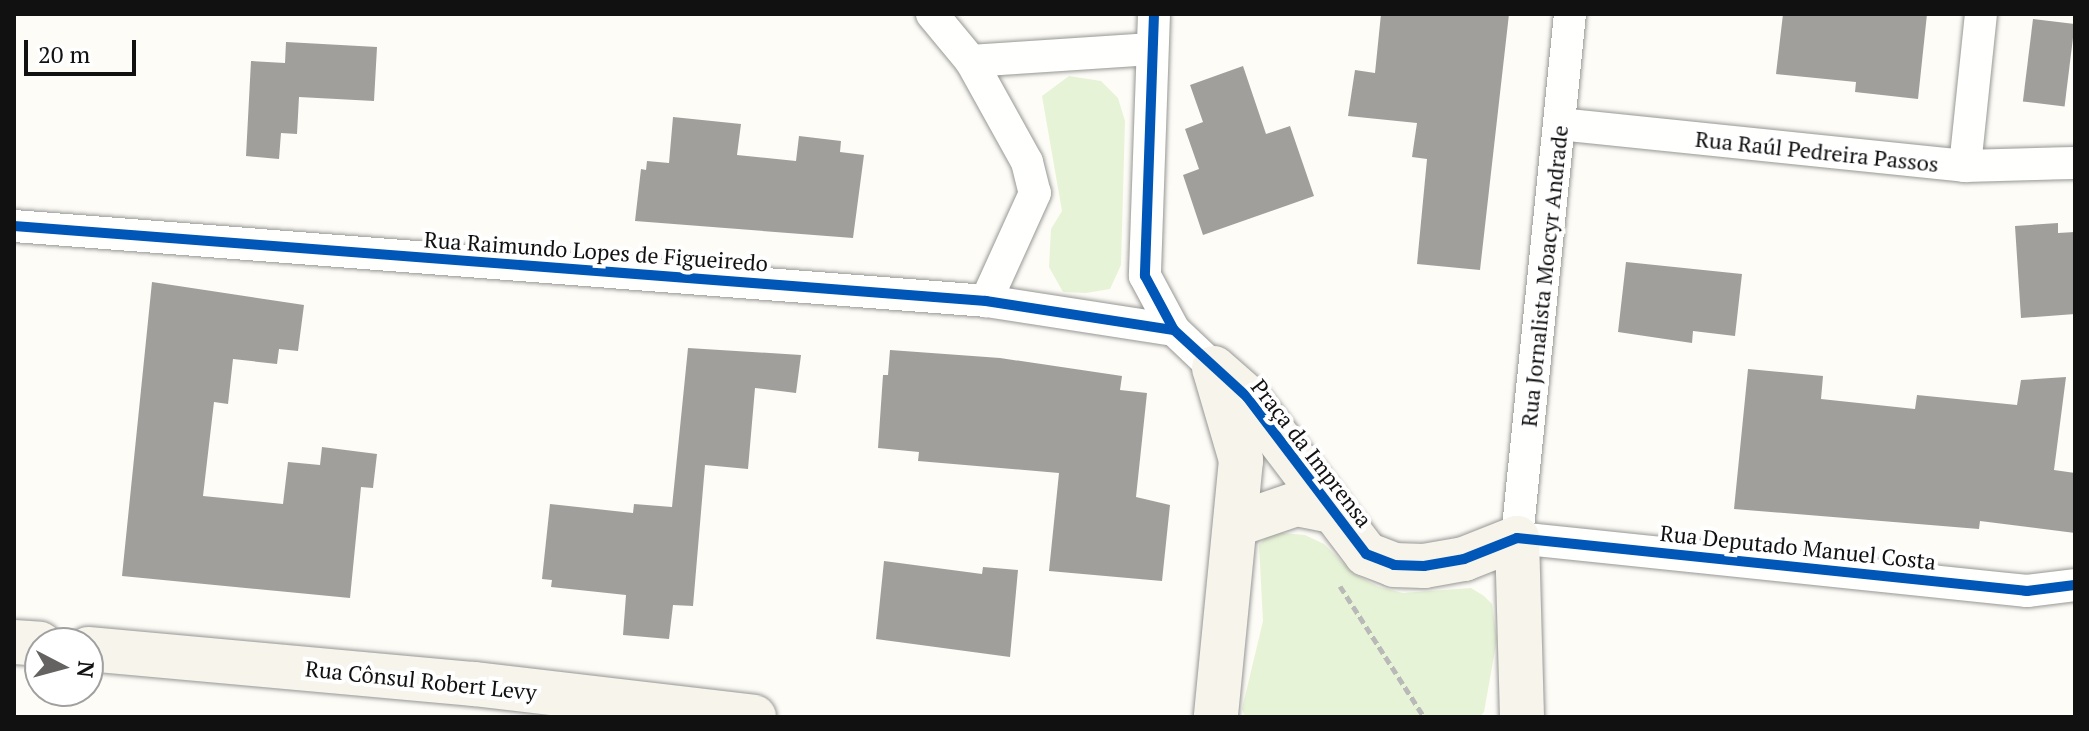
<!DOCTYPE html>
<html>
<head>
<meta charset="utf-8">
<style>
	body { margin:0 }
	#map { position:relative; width:2089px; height:731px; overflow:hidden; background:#fdfcf7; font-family:"PT Serif",serif }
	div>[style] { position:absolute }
	.green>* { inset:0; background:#e7f3d7 }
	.building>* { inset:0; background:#a19f9c; transform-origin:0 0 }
	.path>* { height:5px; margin-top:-2.5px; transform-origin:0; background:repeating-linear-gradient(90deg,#b9b9b8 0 8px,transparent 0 12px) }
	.roads { filter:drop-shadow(0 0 2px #979795) drop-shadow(0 0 2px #979795) }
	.street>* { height:32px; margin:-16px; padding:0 16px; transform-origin:16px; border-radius:16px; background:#fffffe }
	.secondary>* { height:44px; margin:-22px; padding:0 22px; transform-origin:22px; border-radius:22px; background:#f6f4eb }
	.cycleway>* { height:10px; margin:-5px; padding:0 5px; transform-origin:5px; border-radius:5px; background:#0057b8 }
	span { translate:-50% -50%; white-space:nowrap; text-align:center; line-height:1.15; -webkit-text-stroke:8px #fff; paint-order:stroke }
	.street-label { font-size:22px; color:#111 }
	.frame { position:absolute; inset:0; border:16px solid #111; pointer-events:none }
	.north { position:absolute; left:24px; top:627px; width:80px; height:80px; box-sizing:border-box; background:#fff; border:2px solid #a0a0a0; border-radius:50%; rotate:96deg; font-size:22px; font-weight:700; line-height:32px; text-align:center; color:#111 }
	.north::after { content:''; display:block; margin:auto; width:28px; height:36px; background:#646362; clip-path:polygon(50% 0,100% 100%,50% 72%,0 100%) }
	.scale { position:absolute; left:24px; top:40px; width:112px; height:36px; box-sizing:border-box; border:4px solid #111; border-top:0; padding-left:10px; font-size:24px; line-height:28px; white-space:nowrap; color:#111; -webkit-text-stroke:6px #fff; paint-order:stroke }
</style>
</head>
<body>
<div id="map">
	<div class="green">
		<i style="clip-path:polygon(1069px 76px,1101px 81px,1118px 98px,1125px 121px,1121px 265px,1110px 289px,1086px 293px,1063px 292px,1049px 267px,1051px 229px,1062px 211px,1042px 96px)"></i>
		<i style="clip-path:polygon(1271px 532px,1305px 535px,1324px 544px,1354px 574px,1379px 587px,1403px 593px,1471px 588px,1484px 596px,1492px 604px,1497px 639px,1484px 712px,1480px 717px,1245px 717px,1242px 709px,1263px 621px,1259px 545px)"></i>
	</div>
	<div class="building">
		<i style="clip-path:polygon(1381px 14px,1509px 14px,1480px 270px,1417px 264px,1427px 159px,1412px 157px,1417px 123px,1348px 116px,1355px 70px,1375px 73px)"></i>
		<i style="clip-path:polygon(1783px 14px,1927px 14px,1918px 99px,1855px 92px,1856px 82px,1776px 74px)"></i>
		<i style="left:2033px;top:19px;width:42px;height:83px;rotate:7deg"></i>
		<i style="clip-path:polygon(286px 42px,377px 47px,374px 101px,299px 97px,297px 134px,281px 133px,279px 159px,246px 156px,251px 61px,285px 63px)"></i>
		<i style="clip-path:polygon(1243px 66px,1266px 134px,1290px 126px,1314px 196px,1203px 235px,1183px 175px,1199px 169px,1185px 129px,1203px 122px,1190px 85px)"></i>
		<i style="clip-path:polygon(673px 117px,741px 124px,737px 155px,796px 161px,799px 136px,841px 141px,840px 152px,864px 155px,853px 238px,635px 221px,641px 169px,646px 170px,647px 161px,669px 163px)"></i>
		<i style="clip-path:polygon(2058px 223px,2058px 233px,2075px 232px,2075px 314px,2021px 318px,2015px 226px)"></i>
		<i style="clip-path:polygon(1626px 262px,1742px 274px,1735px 336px,1693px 331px,1692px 343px,1618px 332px)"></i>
		<i style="clip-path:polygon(152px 282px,304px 305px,298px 351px,279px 349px,277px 364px,233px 359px,228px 404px,214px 402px,203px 496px,283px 504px,288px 462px,320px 465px,322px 447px,377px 454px,373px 488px,361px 487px,350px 598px,122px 576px)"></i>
		<i style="clip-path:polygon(688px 348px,801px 355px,796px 393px,755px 388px,748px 469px,705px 465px,693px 606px,673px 605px,669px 639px,623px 635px,626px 595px,551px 587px,552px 580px,542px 579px,550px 504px,633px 513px,634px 504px,672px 507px)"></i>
		<i style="clip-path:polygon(890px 350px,1000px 358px,1122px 376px,1120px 390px,1147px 393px,1136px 497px,1170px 505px,1162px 581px,1049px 571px,1059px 473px,918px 461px,919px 452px,878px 448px,883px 375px,888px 375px)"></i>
		<i style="clip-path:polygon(1748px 369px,1823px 376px,1821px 399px,1915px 409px,1917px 395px,2017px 405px,2021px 380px,2066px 377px,2054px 470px,2075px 473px,2075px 533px,1980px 521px,1979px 529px,1734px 509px)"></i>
		<i style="clip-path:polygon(884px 561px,982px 574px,983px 567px,1018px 570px,1010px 657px,876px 639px)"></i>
	</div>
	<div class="path">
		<i style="left:1340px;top:586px;width:156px;rotate:57.3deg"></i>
	</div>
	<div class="roads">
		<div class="street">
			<i style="left:932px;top:14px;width:61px;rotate:50.3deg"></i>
			<i style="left:971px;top:61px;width:115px;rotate:61deg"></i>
			<i style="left:1027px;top:162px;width:32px;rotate:76deg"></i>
			<i style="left:1035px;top:193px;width:119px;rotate:114.4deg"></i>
			<i style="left:1154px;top:14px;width:262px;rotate:92deg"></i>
			<i style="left:1145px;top:276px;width:61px;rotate:61.8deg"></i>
			<i style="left:1174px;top:330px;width:55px;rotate:43.5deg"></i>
			<i style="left:1570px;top:14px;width:527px;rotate:95.78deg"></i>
			<i style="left:1517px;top:538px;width:513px;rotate:5.93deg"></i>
			<i style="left:2027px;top:591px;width:48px;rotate:-7.1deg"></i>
			<i style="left:971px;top:61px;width:180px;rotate:-3.8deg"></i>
			<i style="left:1559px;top:124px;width:408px;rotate:5.9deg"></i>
			<i style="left:1965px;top:166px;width:110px;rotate:-1.6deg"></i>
			<i style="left:1965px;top:166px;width:153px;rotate:-84deg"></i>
			<i style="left:14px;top:226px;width:975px;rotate:4.41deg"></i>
			<i style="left:986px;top:301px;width:190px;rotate:8.8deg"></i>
		</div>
		<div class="secondary">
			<i style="left:1214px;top:368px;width:44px;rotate:41.3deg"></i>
			<i style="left:1247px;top:397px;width:197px;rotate:52.8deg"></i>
			<i style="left:1366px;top:554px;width:30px;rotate:21deg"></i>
			<i style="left:1394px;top:565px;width:30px;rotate:2deg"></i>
			<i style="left:1424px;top:566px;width:41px;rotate:-9.9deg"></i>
			<i style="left:1464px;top:559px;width:57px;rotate:-21.6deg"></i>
			<i style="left:1517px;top:538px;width:179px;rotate:88.4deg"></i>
			<i style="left:1215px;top:371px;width:93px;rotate:73.7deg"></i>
			<i style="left:1241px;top:460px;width:258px;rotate:95.6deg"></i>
			<i style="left:1235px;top:525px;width:65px;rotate:-19deg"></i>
			<i style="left:1296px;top:504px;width:36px;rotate:11deg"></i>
			<i style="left:14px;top:642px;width:26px;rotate:4deg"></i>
			<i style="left:88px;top:649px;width:388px;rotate:5.2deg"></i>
			<i style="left:474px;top:684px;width:282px;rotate:6.7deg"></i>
		</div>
	</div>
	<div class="cycleway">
		<i style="left:1154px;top:14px;width:262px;rotate:92deg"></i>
		<i style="left:1145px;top:276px;width:61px;rotate:61.8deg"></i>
		<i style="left:1174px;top:330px;width:99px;rotate:42.5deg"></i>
		<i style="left:1247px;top:397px;width:197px;rotate:52.8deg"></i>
		<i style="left:1366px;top:554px;width:30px;rotate:21deg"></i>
		<i style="left:1394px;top:565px;width:30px;rotate:2deg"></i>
		<i style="left:1424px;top:566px;width:41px;rotate:-9.9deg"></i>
		<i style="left:1464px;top:559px;width:57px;rotate:-21.6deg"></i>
		<i style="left:1517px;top:538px;width:513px;rotate:5.93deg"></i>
		<i style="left:2027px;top:591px;width:48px;rotate:-7.1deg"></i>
		<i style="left:14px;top:226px;width:975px;rotate:4.41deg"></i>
		<i style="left:986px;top:301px;width:190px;rotate:8.8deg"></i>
	</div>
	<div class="street-label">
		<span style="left:1817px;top:151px;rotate:6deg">Rua Raúl Pedreira Passos</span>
		<span style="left:596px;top:251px;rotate:4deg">Rua Raimundo Lopes de Figueiredo</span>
		<span style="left:1544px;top:276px;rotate:-84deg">Rua Jornalista Moacyr Andrade</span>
		<span style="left:1312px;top:453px;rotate:52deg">Praça da Imprensa</span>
		<span style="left:1798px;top:547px;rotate:6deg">Rua Deputado Manuel Costa</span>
		<span style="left:421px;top:680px;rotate:6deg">Rua Cônsul Robert Levy</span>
	</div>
	<div class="frame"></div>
	<div class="north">N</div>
	<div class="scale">20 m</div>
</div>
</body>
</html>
